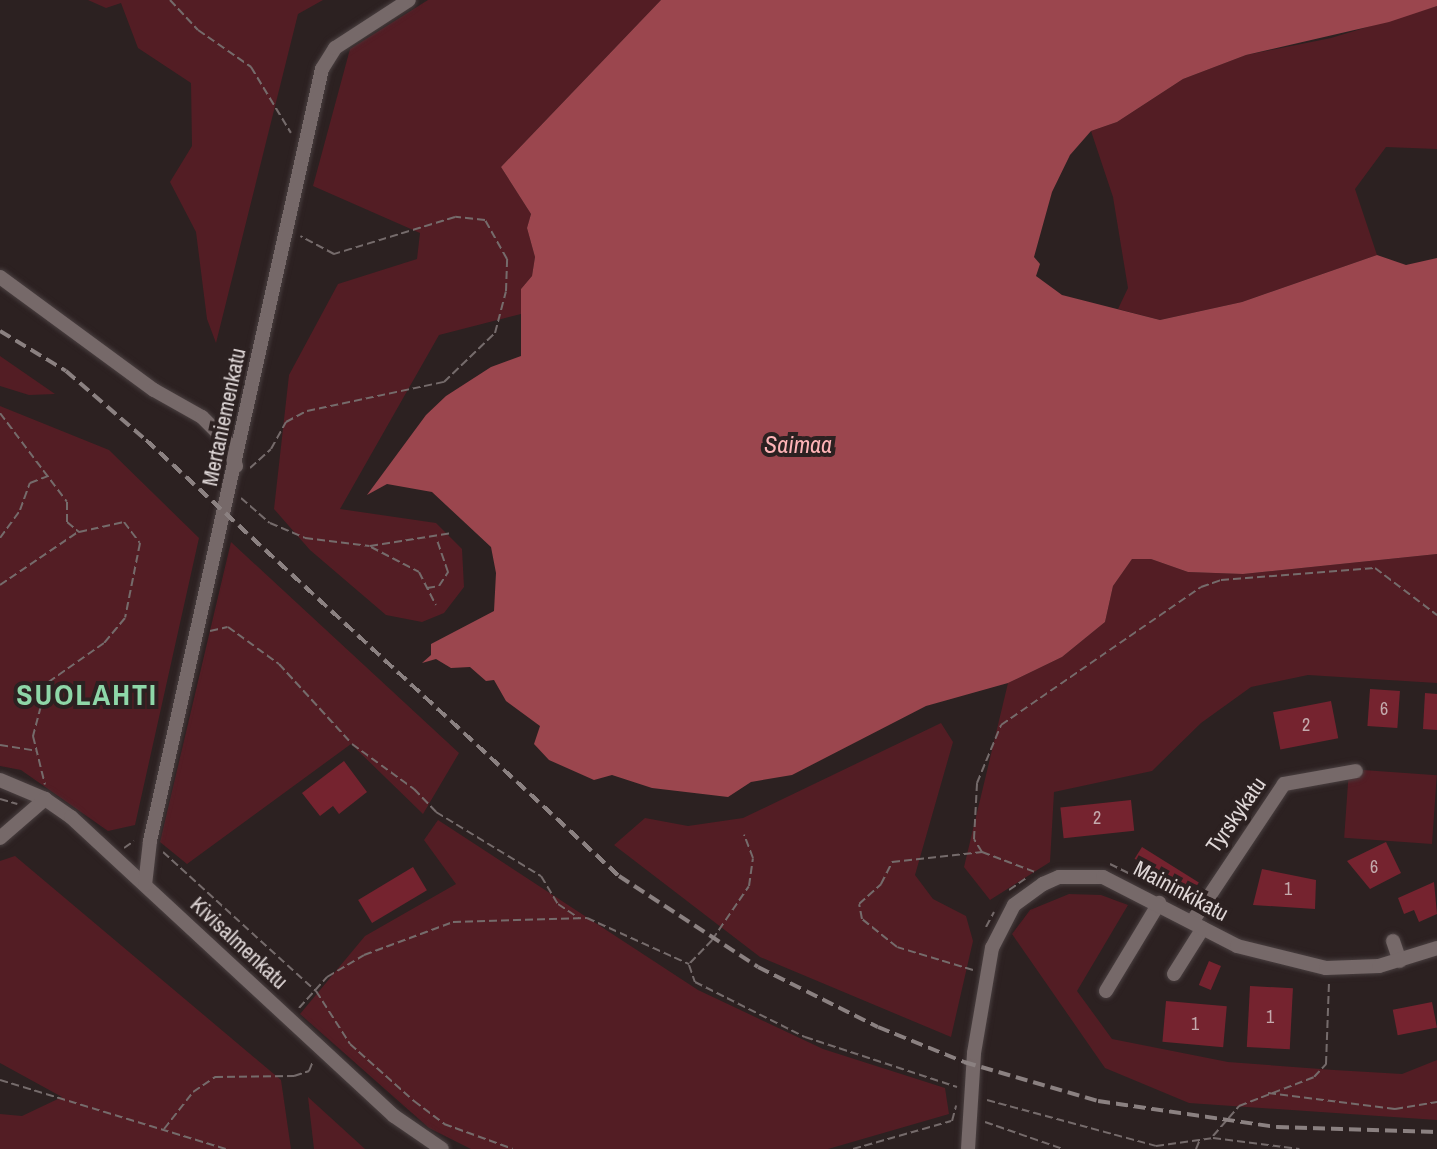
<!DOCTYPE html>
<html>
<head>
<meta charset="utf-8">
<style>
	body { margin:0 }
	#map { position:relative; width:1437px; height:1149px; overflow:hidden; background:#2c2121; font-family:"Archivo Narrow",sans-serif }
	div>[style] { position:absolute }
	.green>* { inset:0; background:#531d24; transform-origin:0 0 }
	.water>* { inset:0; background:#9b464e }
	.building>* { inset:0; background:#75232f; transform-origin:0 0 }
	.path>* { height:2px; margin-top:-1px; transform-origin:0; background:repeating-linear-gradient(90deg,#756b6b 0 8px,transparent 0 12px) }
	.roads { filter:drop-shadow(0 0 2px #493f40) drop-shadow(0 0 2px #493f40) }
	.minor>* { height:14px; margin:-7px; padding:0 7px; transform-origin:7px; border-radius:7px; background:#766969 }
	.rail>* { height:4px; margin-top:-2px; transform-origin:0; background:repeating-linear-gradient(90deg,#8b8181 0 12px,transparent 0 18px) }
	span { translate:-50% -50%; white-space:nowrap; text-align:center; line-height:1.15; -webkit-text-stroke:8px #2c2121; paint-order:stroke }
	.number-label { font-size:18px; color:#c4aaad }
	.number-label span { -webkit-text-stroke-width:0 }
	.street-label { font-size:22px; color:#dfd7d7 }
	.water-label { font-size:24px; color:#feb4b7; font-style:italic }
	.district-label { font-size:30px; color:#8ed7a8; font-weight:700; letter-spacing:2px }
</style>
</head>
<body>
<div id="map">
	<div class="green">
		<i style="clip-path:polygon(88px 0,323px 0,298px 14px,216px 343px,207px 319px,196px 232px,170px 182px,192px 146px,191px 83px,138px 48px,121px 3px,106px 8px)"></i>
		<i style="clip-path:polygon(428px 0,661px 0,501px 167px,531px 214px,527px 228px,535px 257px,532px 276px,521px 289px,521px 314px,439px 335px,340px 509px,436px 523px,462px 549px,464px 587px,444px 613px,422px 622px,386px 615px,310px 550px,274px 509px,289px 375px,338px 284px,417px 259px,420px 233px,313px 186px,350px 49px)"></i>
		<i style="clip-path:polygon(1437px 6px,1437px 149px,1386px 147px,1355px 189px,1377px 255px,1242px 302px,1160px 320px,1118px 309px,1128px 288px,1113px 197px,1091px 131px,1117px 122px,1183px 79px,1246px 55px,1331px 38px)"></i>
		<i style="clip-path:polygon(0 356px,55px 394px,29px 395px,0 386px)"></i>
		<i style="clip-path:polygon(0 406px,109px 450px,199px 538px,135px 825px,108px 831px,21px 770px,0 766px)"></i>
		<i style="clip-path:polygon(231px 542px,459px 753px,423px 814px,351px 744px,187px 864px,160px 842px)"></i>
		<i style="clip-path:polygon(1437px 554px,1437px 683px,1308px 675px,1251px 687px,1201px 723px,1152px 771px,1054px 792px,1050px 862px,990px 900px,964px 867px,1008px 683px,1062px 657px,1105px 622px,1113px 586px,1132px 559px,1151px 559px,1188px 572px,1243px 574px)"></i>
		<i style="clip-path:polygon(941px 723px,953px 742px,915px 875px,933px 899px,966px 916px,973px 941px,951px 1037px,760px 957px,614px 845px,645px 818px,688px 826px,743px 818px)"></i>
		<i style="left:1349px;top:769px;width:88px;height:69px;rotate:4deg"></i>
		<i style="clip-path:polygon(438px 820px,698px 990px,823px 1049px,945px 1088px,949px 1114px,828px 1149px,471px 1149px,429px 1128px,300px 1014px,365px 936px,456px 884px,424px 840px)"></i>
		<i style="clip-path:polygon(15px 856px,281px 1080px,291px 1149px,0 1149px,0 1114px,22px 1116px,62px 1097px,0 1063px,0 861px)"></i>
		<i style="clip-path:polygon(1069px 894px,1101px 895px,1128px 905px,1077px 991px,1112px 1039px,1228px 1062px,1334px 1070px,1402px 1074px,1437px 1060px,1437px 1120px,1189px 1103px,1105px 1068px,1012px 934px,1030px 910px)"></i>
		<i style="clip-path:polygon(308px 1097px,365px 1149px,314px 1149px)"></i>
	</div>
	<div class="water">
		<i style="clip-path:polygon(661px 0,1437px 0,1437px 6px,1389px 22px,1246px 55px,1183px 79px,1117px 122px,1091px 131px,1070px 155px,1052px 192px,1034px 257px,1040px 264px,1036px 276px,1062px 295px,1160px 320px,1242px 302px,1377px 255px,1406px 265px,1437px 258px,1437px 554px,1243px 574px,1188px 572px,1151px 559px,1132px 559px,1113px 586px,1105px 622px,1062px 657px,1008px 683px,926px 706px,792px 775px,751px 782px,728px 797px,652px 788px,612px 775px,594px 780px,549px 760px,534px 744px,540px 726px,506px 701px,494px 680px,486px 681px,470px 667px,451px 668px,436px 659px,422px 663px,431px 655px,431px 644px,494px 611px,496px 573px,491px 547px,432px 492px,387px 484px,367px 495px,426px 415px,446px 396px,491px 367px,521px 356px,521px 289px,532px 276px,535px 257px,527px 228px,531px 214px,501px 167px)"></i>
	</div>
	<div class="building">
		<i style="left:1370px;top:689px;width:30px;height:37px;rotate:4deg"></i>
		<i style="clip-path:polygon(1425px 693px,1437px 694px,1437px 730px,1423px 729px)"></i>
		<i style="left:1331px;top:701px;width:38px;height:59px;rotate:79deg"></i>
		<i style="clip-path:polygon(344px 761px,367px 792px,339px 814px,333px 806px,320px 816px,302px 793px)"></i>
		<i style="left:1131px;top:800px;width:31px;height:71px;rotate:84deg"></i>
		<i style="clip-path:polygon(1386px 842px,1401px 873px,1370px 889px,1347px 861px)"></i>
		<i style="left:1142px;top:847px;width:67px;height:14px;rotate:32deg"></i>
		<i style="left:413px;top:867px;width:27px;height:64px;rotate:59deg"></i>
		<i style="clip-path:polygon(1262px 869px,1316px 880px,1315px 909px,1253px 905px)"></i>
		<i style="clip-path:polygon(1434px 882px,1437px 914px,1419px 922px,1414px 910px,1404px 914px,1398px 898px)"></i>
		<i style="left:1209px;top:961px;width:13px;height:26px;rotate:23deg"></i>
		<i style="left:1250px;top:986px;width:43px;height:61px;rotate:3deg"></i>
		<i style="left:1166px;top:1001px;width:61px;height:41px;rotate:5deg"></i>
		<i style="left:1432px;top:1002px;width:26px;height:40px;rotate:79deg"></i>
	</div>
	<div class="path">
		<i style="left:170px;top:0;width:41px;rotate:47deg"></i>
		<i style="left:198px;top:30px;width:65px;rotate:34.9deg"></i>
		<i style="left:251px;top:67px;width:77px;rotate:58.8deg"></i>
		<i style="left:0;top:413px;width:111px;rotate:53deg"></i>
		<i style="left:67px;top:502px;width:20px;rotate:90deg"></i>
		<i style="left:67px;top:522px;width:16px;rotate:40deg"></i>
		<i style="left:79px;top:532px;width:46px;rotate:-12.5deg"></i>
		<i style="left:124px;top:522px;width:26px;rotate:53deg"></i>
		<i style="left:140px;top:543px;width:76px;rotate:101.3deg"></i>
		<i style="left:125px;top:618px;width:33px;rotate:130deg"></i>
		<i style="left:104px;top:643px;width:70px;rotate:144.9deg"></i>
		<i style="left:47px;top:683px;width:55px;rotate:104.8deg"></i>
		<i style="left:33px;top:736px;width:50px;rotate:76.2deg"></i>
		<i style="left:250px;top:468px;width:28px;rotate:-42deg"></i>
		<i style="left:271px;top:449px;width:31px;rotate:-61deg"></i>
		<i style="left:286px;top:422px;width:24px;rotate:-28deg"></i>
		<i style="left:307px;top:411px;width:140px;rotate:-12deg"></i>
		<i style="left:444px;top:382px;width:71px;rotate:-43.9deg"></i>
		<i style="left:495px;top:333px;width:43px;rotate:-75.3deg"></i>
		<i style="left:506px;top:291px;width:32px;rotate:-88deg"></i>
		<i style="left:507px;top:259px;width:45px;rotate:-119.4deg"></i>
		<i style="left:485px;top:220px;width:30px;rotate:-174deg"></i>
		<i style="left:455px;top:217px;width:127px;rotate:163deg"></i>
		<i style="left:334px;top:254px;width:38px;rotate:-152deg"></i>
		<i style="left:241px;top:498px;width:38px;rotate:41deg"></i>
		<i style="left:270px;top:523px;width:38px;rotate:23deg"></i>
		<i style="left:305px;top:538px;width:65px;rotate:7deg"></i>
		<i style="left:370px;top:546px;width:83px;rotate:-9deg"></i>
		<i style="left:0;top:538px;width:34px;rotate:-54deg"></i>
		<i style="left:20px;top:510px;width:29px;rotate:-70deg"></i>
		<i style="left:30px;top:483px;width:19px;rotate:-21deg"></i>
		<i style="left:371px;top:547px;width:54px;rotate:27.5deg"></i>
		<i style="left:419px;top:572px;width:37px;rotate:63deg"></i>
		<i style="left:0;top:585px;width:94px;rotate:-34.2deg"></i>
		<i style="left:427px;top:588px;width:12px;rotate:-9deg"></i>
		<i style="left:439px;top:586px;width:17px;rotate:-57deg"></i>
		<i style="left:448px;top:572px;width:36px;rotate:-109deg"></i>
		<i style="left:210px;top:631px;width:18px;rotate:-13deg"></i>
		<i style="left:228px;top:627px;width:63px;rotate:36deg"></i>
		<i style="left:279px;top:664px;width:108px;rotate:47.6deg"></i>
		<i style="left:352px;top:744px;width:77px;rotate:36deg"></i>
		<i style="left:414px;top:789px;width:32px;rotate:46deg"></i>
		<i style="left:436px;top:812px;width:123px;rotate:31.4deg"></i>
		<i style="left:541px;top:876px;width:33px;rotate:59deg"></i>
		<i style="left:558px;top:904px;width:25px;rotate:34deg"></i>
		<i style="left:0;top:745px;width:36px;rotate:9deg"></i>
		<i style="left:0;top:799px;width:18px;rotate:16deg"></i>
		<i style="left:124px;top:848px;width:12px;rotate:-35deg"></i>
		<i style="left:163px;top:852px;width:207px;rotate:42.3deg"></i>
		<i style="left:316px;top:991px;width:63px;rotate:57.3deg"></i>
		<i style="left:350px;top:1044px;width:86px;rotate:41.7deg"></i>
		<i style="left:414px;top:1101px;width:38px;rotate:37deg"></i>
		<i style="left:444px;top:1124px;width:73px;rotate:19.9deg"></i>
		<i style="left:982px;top:852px;width:15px;rotate:-122deg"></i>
		<i style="left:974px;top:839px;width:56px;rotate:-86.9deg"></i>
		<i style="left:977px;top:783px;width:63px;rotate:-67.5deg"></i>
		<i style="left:1001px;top:725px;width:243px;rotate:-34.6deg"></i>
		<i style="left:1201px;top:587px;width:21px;rotate:-19deg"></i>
		<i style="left:1221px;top:580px;width:154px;rotate:-4.5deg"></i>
		<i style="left:1375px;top:568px;width:78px;rotate:37.2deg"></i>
		<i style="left:1110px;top:864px;width:88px;rotate:26.3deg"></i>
		<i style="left:1009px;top:890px;width:21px;rotate:-35deg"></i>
		<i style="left:986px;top:927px;width:17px;rotate:-62deg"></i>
		<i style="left:690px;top:963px;width:32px;rotate:-46deg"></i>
		<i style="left:712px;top:940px;width:65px;rotate:-55.6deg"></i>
		<i style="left:749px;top:886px;width:28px;rotate:-82deg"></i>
		<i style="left:753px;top:858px;width:25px;rotate:-111deg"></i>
		<i style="left:689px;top:965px;width:18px;rotate:71deg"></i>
		<i style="left:695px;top:982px;width:123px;rotate:26.6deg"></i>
		<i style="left:805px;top:1037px;width:160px;rotate:18.2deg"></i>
		<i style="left:973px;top:970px;width:79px;rotate:-163.2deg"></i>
		<i style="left:897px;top:947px;width:45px;rotate:-141.3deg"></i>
		<i style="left:862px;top:919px;width:15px;rotate:-101deg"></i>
		<i style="left:859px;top:904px;width:30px;rotate:-42deg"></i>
		<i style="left:881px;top:884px;width:25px;rotate:-63deg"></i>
		<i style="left:892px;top:862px;width:91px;rotate:-6.3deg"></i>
		<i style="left:982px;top:852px;width:57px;rotate:20.7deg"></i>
		<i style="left:299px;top:1008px;width:42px;rotate:-47.9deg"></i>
		<i style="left:327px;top:977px;width:43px;rotate:-30.7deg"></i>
		<i style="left:364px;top:955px;width:95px;rotate:-20.3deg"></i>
		<i style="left:453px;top:922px;width:134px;rotate:-1.7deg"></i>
		<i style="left:587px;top:918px;width:112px;rotate:24.3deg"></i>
		<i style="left:0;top:1080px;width:236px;rotate:17deg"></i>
		<i style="left:1268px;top:1093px;width:128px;rotate:7.2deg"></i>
		<i style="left:1395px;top:1109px;width:43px;rotate:-9.5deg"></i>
		<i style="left:987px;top:1100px;width:175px;rotate:15.2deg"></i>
		<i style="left:1156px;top:1146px;width:58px;rotate:-8deg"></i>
		<i style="left:1213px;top:1138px;width:87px;rotate:7.3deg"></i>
		<i style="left:952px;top:1121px;width:16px;rotate:-75deg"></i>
		<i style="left:985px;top:1122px;width:83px;rotate:19.1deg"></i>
		<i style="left:164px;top:1129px;width:47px;rotate:-51.9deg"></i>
		<i style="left:193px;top:1092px;width:27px;rotate:-34deg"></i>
		<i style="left:215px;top:1077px;width:79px;rotate:-0.7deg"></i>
		<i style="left:294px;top:1076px;width:16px;rotate:-18deg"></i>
		<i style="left:309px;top:1071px;width:11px;rotate:-68deg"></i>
		<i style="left:1213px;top:1136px;width:40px;rotate:-49deg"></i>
		<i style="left:1239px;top:1106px;width:80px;rotate:-21.1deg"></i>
		<i style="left:1314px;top:1077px;width:18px;rotate:-47deg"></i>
		<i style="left:1326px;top:1064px;width:83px;rotate:-87.9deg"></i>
		<i style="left:853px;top:1149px;width:102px;rotate:-15.9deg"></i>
		<i style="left:1196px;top:1149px;width:11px;rotate:-68deg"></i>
	</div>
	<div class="roads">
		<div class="minor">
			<i style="left:0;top:277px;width:191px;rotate:36.3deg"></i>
			<i style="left:154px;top:390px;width:55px;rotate:29.4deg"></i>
			<i style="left:202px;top:417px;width:34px;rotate:45deg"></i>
			<i style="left:226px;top:441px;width:27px;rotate:68deg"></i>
			<i style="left:0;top:780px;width:49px;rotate:22.9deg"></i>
			<i style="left:45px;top:799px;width:32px;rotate:35deg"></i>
			<i style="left:71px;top:817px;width:440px;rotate:42.8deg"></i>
			<i style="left:394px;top:1116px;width:58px;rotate:34.5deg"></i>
			<i style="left:0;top:838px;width:60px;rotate:-40.9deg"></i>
			<i style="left:145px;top:885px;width:44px;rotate:-83.5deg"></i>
			<i style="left:150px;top:841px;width:791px;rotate:-77.44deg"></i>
			<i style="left:322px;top:69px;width:25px;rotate:-58deg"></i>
			<i style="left:335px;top:48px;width:88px;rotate:-33deg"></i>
			<i style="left:1192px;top:922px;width:166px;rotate:-56.3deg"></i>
			<i style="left:1284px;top:784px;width:73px;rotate:-10.2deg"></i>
			<i style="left:1393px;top:941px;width:21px;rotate:71deg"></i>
			<i style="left:1174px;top:974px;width:54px;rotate:-57.8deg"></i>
			<i style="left:1106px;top:991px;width:103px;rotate:-58.9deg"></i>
			<i style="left:968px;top:1149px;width:96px;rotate:-86.4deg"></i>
			<i style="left:974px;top:1053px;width:107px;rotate:-80.3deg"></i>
			<i style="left:992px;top:948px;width:48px;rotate:-62.9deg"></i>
			<i style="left:1014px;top:905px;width:36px;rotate:-36deg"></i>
			<i style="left:1043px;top:884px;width:17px;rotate:-24deg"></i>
			<i style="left:1059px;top:877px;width:44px"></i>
			<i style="left:1103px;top:877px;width:151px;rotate:27.2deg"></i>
			<i style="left:1237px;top:946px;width:92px;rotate:13.9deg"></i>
			<i style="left:1326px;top:968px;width:53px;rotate:-2.2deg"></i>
			<i style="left:1379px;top:966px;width:61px;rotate:-17.2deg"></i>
		</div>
	</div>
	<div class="rail">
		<i style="left:0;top:331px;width:77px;rotate:31.2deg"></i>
		<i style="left:66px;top:371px;width:106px;rotate:40.8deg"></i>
		<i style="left:146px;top:440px;width:643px;rotate:42.67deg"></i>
		<i style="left:619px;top:876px;width:166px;rotate:33.2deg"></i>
		<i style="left:758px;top:967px;width:134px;rotate:26.6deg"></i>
		<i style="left:878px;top:1027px;width:93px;rotate:22.1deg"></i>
		<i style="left:964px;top:1062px;width:140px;rotate:16.2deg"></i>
		<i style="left:1098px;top:1101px;width:181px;rotate:8.3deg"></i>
		<i style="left:1277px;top:1127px;width:160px;rotate:1.8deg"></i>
	</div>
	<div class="number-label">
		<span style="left:1384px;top:709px">6</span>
		<span style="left:1306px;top:725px">2</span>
		<span style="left:1097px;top:818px">2</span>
		<span style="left:1374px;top:867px">6</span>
		<span style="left:1288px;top:889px">1</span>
		<span style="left:1270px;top:1017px">1</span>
		<span style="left:1195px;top:1024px">1</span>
	</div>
	<div class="street-label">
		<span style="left:224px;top:417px;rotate:-78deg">Mertaniemenkatu</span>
		<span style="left:1236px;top:815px;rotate:-55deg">Tyrskykatu</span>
		<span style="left:1181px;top:891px;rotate:28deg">Maininkikatu</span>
		<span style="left:239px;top:943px;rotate:43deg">Kivisalmenkatu</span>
	</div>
	<div class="water-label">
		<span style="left:798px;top:445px">Saimaa</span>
	</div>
	<div class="district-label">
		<span style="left:87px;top:694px">SUOLAHTI</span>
	</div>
</div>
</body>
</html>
